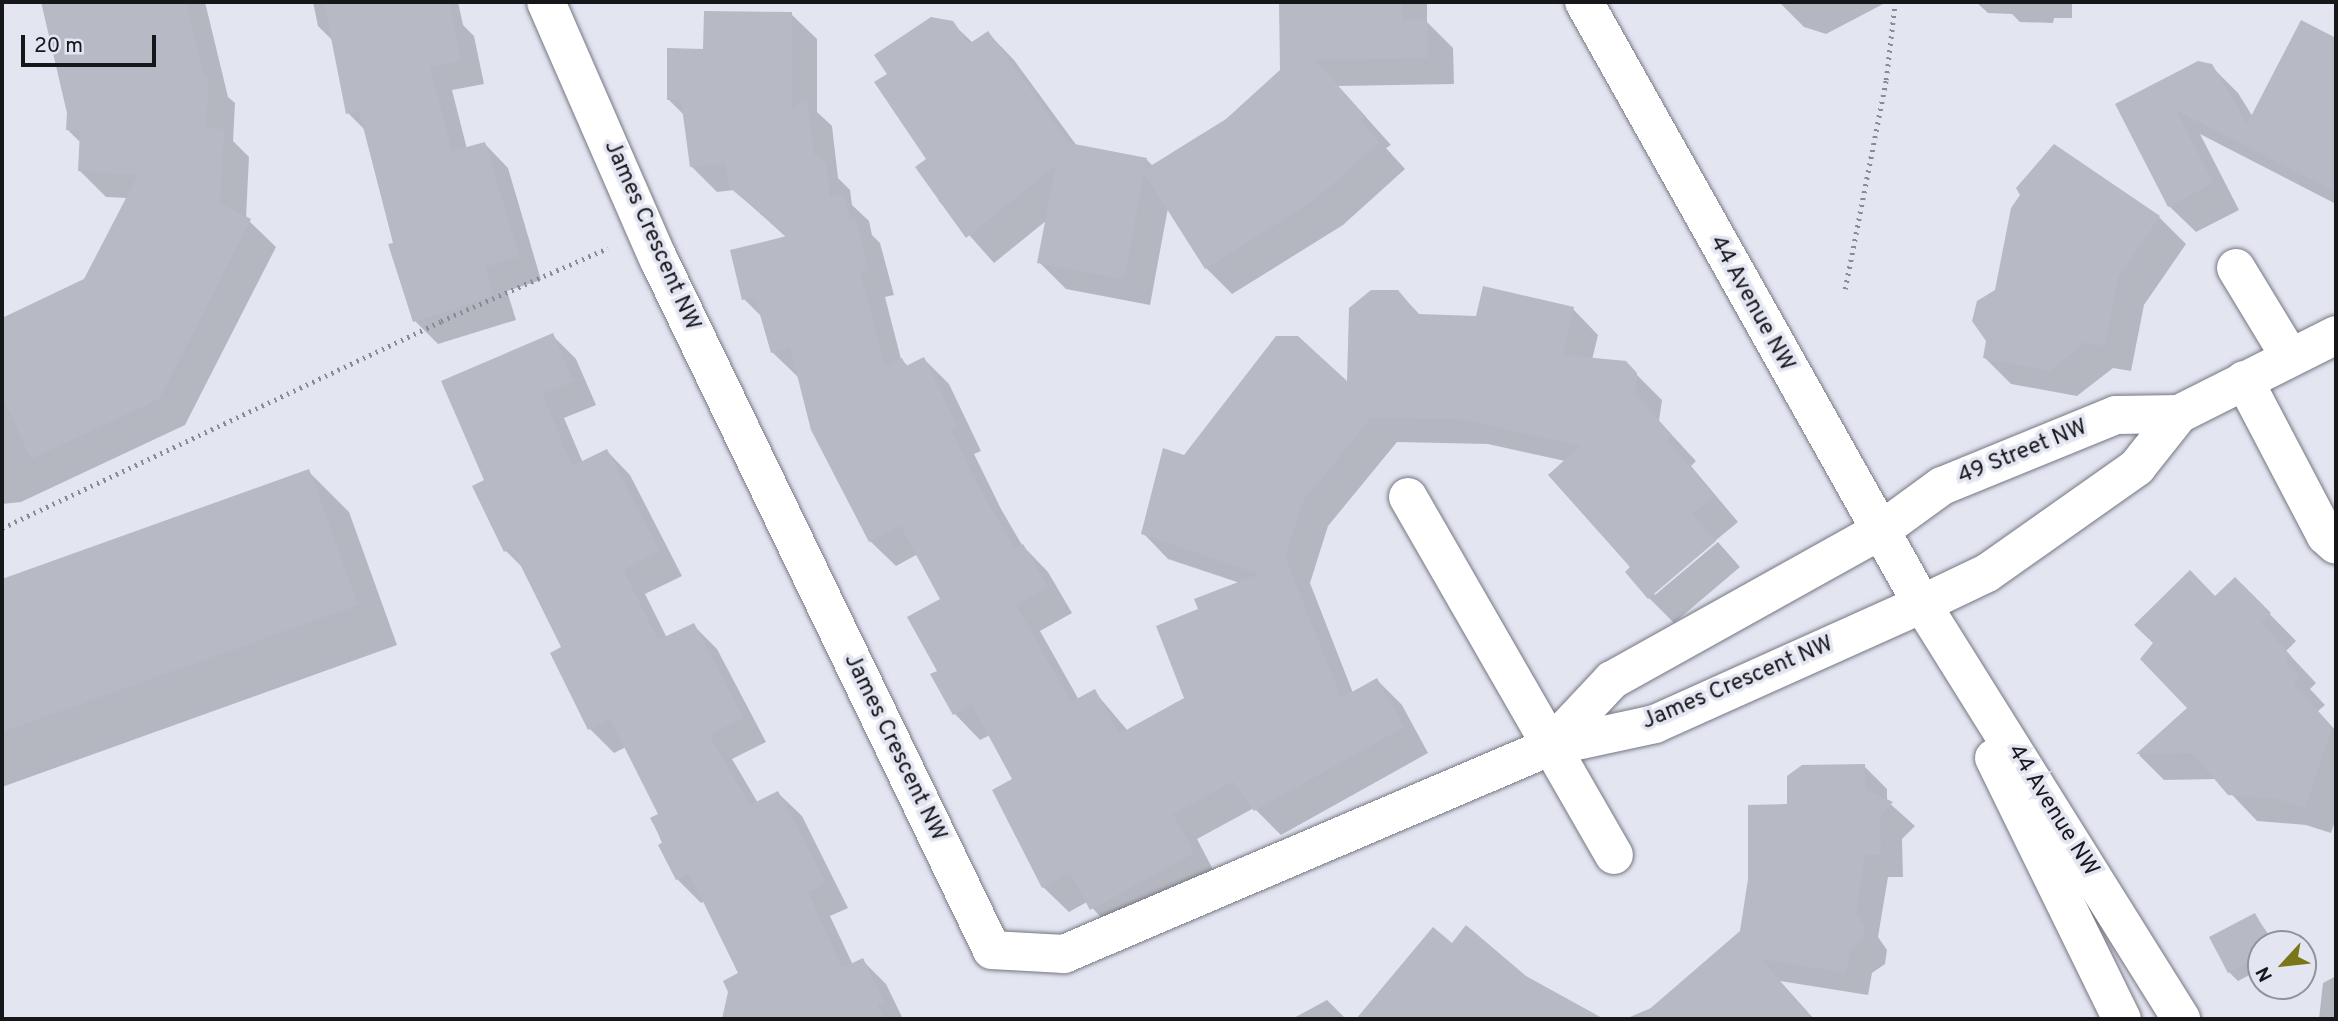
<!DOCTYPE html>
<html>
<head>
<meta charset="utf-8">
<style>
	body { margin:0 }
	#map { position:relative; width:2338px; height:1021px; overflow:hidden; background:#e3e5f1; font-family:Overpass,sans-serif }
	div>[style] { position:absolute }
	.shadow>* { inset:0; background:#0003 }
	.building>* { inset:0; background:#b7b9c4 }
	.path>* { height:4.5px; margin-top:-2.25px; transform-origin:0; background:repeating-linear-gradient(90deg,#898b94 0 2px,transparent 0 7px) }
	.roads { filter:drop-shadow(0 0 2px #757781) drop-shadow(0 0 2px #757781) }
	.minor>* { height:38px; margin:-19px; padding:0 19px; transform-origin:19px; border-radius:19px; background:#fff }
	span { translate:-50% -50%; white-space:nowrap; text-align:center; line-height:1.15; -webkit-text-stroke:7px #e3e5f1; paint-order:stroke }
	.street-label { font-size:23px; color:#16171b }
	.frame { position:absolute; inset:0; border:4px solid #16171b; pointer-events:none }
	.north { position:absolute; left:2247px; top:930px; width:70px; height:70px; box-sizing:border-box; background:#e3e5f1; border:2px solid #91939b; border-radius:50%; rotate:243deg; font-size:19px; font-weight:700; line-height:28px; text-align:center; color:#16171b }
	.north::after { content:''; display:block; margin:auto; width:24px; height:32px; background:#7c761b; clip-path:polygon(50% 0,100% 100%,50% 72%,0 100%) }
	.scale { position:absolute; left:21px; top:35px; width:135px; height:32px; box-sizing:border-box; border:4px solid #16171b; border-top:0; padding-left:9px; font-size:21px; line-height:24px; white-space:nowrap; color:#16171b; -webkit-text-stroke:5px #e3e5f1; paint-order:stroke }
</style>
</head>
<body>
<div id="map">
	<div class="shadow">
		<i style="clip-path:polygon(42px 2px,205px 2px,228px 97px,235px 103px,233px 141px,249px 157px,246px 218px,276px 247px,185px 425px,21px 502px,2px 504px,2px 320px,85px 281px,127px 198px,106px 197px,80px 171px,81px 143px,68px 130px,69px 112px)"></i>
		<i style="clip-path:polygon(313px 2px,458px 2px,463px 25px,474px 36px,484px 84px,452px 90px,467px 149px,485px 144px,508px 168px,541px 280px,507px 291px,516px 320px,438px 344px,415px 321px,366px 131px,348px 113px,334px 42px,318px 26px)"></i>
		<i style="clip-path:polygon(1281px 2px,1427px 2px,1427px 22px,1453px 48px,1454px 84px,1338px 86px,1391px 145px,1386px 148px,1405px 169px,1343px 225px,1232px 294px,1206px 268px,1168px 208px,1150px 305px,1066px 289px,1039px 262px,1047px 220px,994px 263px,938px 200px,943px 199px,952px 23px,973px 43px,988px 33px,1014px 60px,1077px 146px,1146px 159px,1153px 166px,1227px 121px,1282px 71px)"></i>
		<i style="clip-path:polygon(1779px 2px,1887px 2px,1826px 34px,1804px 27px)"></i>
		<i style="clip-path:polygon(1976px 2px,2072px 2px,2072px 18px,2054px 18px,2053px 23px,2020px 22px,2012px 14px,1988px 13px)"></i>
		<i style="clip-path:polygon(791px 14px,817px 39px,817px 112px,832px 126px,838px 178px,850px 190px,852px 205px,869px 221px,872px 235px,880px 243px,894px 295px,885px 297px,901px 359px,908px 366px,924px 359px,949px 384px,981px 451px,974px 454px,1001px 509px,1022px 545px,1048px 572px,1072px 613px,1040px 631px,1079px 700px,1094px 691px,1128px 731px,1186px 698px,1201px 610px,1240px 583px,1168px 559px,1143px 533px,1184px 457px,1349px 385px,1398px 292px,1421px 316px,1477px 318px,1573px 309px,1598px 335px,1592px 360px,1625px 363px,1662px 400px,1659px 421px,1696px 461px,1691px 466px,1738px 522px,1653px 592px,1655px 595px,1718px 542px,1740px 567px,1674px 623px,1649px 598px,1565px 461px,1488px 444px,1397px 442px,1328px 526px,1310px 583px,1353px 693px,1377px 680px,1402px 705px,1428px 753px,1281px 835px,1254px 808px,1197px 839px,1218px 879px,1117px 935px,1087px 902px,1069px 912px,1043px 887px,1014px 780px,990px 735px,980px 740px,955px 714px,933px 675px,939px 671px,942px 599px,918px 554px,896px 566px,870px 541px,798px 377px,772px 352px,763px 318px,744px 299px,787px 238px,734px 190px,717px 192px,691px 166px,685px 116px,669px 100px,705px 50px)"></i>
		<i style="clip-path:polygon(2301px 23px,2336px 39px,2336px 204px,2200px 134px,2239px 210px,2196px 232px,2169px 206px,2117px 105px,2211px 66px,2238px 93px,2253px 117px)"></i>
		<i style="clip-path:polygon(2054px 146px,2159px 217px,2186px 244px,2144px 305px,2131px 371px,2113px 368px,2077px 396px,2011px 384px,1984px 357px,1997px 292px)"></i>
		<i style="clip-path:polygon(553px 336px,576px 359px,596px 405px,564px 418px,583px 463px,607px 451px,630px 475px,682px 576px,645px 594px,667px 638px,693px 625px,717px 649px,766px 742px,732px 759px,758px 803px,778px 793px,802px 816px,848px 908px,830px 916px,853px 965px,862px 960px,886px 984px,903px 1019px,726px 1019px,741px 974px,705px 901px,701px 903px,677px 879px,652px 819px,660px 815px,626px 747px,614px 753px,590px 729px,552px 654px,564px 648px,525px 570px,506px 551px,486px 481px)"></i>
		<i style="clip-path:polygon(308px 471px,349px 512px,397px 645px,2px 787px,2px 581px)"></i>
		<i style="clip-path:polygon(2235px 579px,2296px 641px,2286px 651px,2316px 683px,2310px 689px,2325px 705px,2318px 711px,2336px 731px,2336px 818px,2331px 833px,2306px 825px,2257px 821px,2217px 779px,2164px 780px,2139px 755px,2189px 708px,2215px 598px)"></i>
		<i style="clip-path:polygon(1864px 766px,1887px 789px,1887px 801px,1915px 826px,1902px 839px,1903px 877px,1888px 877px,1878px 937px,1887px 950px,1885px 964px,1872px 973px,1868px 995px,1780px 981px,1814px 1019px,1625px 1019px,1656px 1006px,1741px 932px,1789px 806px)"></i>
		<i style="clip-path:polygon(2255px 915px,2275px 944px,2261px 944px,2261px 969px,2238px 981px,2229px 972px)"></i>
		<i style="clip-path:polygon(1433px 930px,1452px 945px,1561px 998px,1583px 1019px,1358px 1019px)"></i>
		<i style="clip-path:polygon(2336px 976px,2336px 1019px,2319px 1019px,2323px 983px)"></i>
		<i style="clip-path:polygon(1327px 1000px,1346px 1019px,1292px 1019px)"></i>
	</div>
	<div class="building">
		<i style="clip-path:polygon(41px 2px,186px 2px,204px 75px,209px 75px,206px 128px,224px 129px,220px 203px,251px 219px,159px 399px,31px 459px,2px 396px,2px 318px,84px 279px,138px 175px,78px 171px,80px 131px,66px 130px,67px 113px)"></i>
		<i style="clip-path:polygon(324px 2px,449px 2px,461px 61px,430px 67px,452px 151px,485px 142px,519px 256px,485px 267px,493px 296px,413px 322px,388px 244px,393px 243px,359px 111px,346px 114px)"></i>
		<i style="clip-path:polygon(1279px 2px,1402px 2px,1402px 20px,1427px 19px,1428px 58px,1315px 60px,1366px 117px,1361px 121px,1379px 142px,1316px 199px,1205px 269px,1144px 173px,1124px 279px,1037px 263px,1056px 165px,966px 238px,915px 167px,926px 159px,874px 82px,887px 74px,874px 55px,931px 17px,953px 21px,969px 44px,988px 31px,1069px 143px,1147px 158px,1144px 170px,1226px 119px,1280px 70px)"></i>
		<i style="clip-path:polygon(704px 11px,792px 12px,792px 109px,807px 99px,814px 154px,826px 163px,830px 197px,844px 194px,850px 220px,855px 216px,869px 270px,860px 272px,885px 366px,902px 358px,906px 366px,924px 357px,957px 425px,950px 429px,976px 482px,1015px 549px,1023px 544px,1048px 587px,1016px 605px,1071px 702px,1095px 689px,1119px 734px,1184px 698px,1156px 626px,1198px 609px,1194px 599px,1259px 574px,1141px 534px,1163px 448px,1184px 455px,1276px 336px,1298px 336px,1347px 381px,1349px 308px,1371px 290px,1398px 290px,1418px 314px,1476px 316px,1483px 286px,1574px 307px,1563px 355px,1626px 361px,1637px 373px,1635px 394px,1672px 435px,1667px 440px,1714px 496px,1692px 514px,1716px 541px,1648px 599px,1625px 572px,1630px 567px,1548px 475px,1580px 446px,1461px 419px,1371px 418px,1303px 501px,1285px 557px,1341px 698px,1377px 678px,1404px 727px,1254px 811px,1233px 781px,1173px 814px,1194px 853px,1090px 910px,1070px 873px,1042px 888px,992px 790px,1012px 779px,972px 705px,953px 715px,930px 674px,937px 671px,907px 617px,940px 599px,900px 525px,869px 542px,811px 430px,790px 347px,771px 353px,755px 297px,742px 300px,730px 250px,787px 236px,729px 187px,726px 163px,690px 167px,681px 100px,667px 100px,667px 48px,703px 49px)"></i>
		<i style="clip-path:polygon(2301px 20px,2336px 38px,2336px 192px,2176px 110px,2213px 183px,2168px 207px,2115px 104px,2198px 61px,2212px 64px,2247px 124px)"></i>
		<i style="clip-path:polygon(2054px 144px,2160px 216px,2118px 278px,2105px 346px,2086px 342px,2049px 371px,1983px 358px,1986px 341px,1972px 321px,1977px 301px,1995px 290px,2011px 208px,2020px 195px,2016px 188px)"></i>
		<i style="clip-path:polygon(553px 333px,573px 381px,542px 394px,572px 466px,607px 449px,659px 551px,623px 570px,658px 640px,694px 623px,743px 718px,709px 735px,750px 805px,778px 791px,826px 883px,808px 892px,842px 968px,863px 958px,884px 1002px,877px 1005px,885px 1019px,722px 1019px,728px 992px,723px 981px,738px 973px,689px 873px,676px 880px,658px 845px,663px 842px,650px 818px,658px 814px,610px 719px,588px 730px,550px 653px,561px 647px,512px 548px,504px 552px,472px 486px,484px 480px,441px 381px)"></i>
		<i style="clip-path:polygon(309px 469px,358px 605px,2px 732px,2px 579px)"></i>
		<i style="clip-path:polygon(2190px 570px,2215px 596px,2235px 577px,2271px 613px,2261px 623px,2291px 656px,2285px 661px,2300px 677px,2293px 683px,2332px 727px,2305px 808px,2278px 799px,2228px 795px,2192px 753px,2136px 754px,2187px 708px,2140px 659px,2153px 643px,2134px 625px)"></i>
		<i style="clip-path:polygon(1865px 764px,1865px 789px,1893px 802px,1880px 816px,1881px 855px,1865px 855px,1856px 913px,1865px 926px,1863px 941px,1850px 950px,1846px 973px,1761px 959px,1812px 1019px,1638px 1019px,1740px 931px,1748px 879px,1748px 805px,1787px 804px,1787px 776px,1802px 765px)"></i>
		<i style="clip-path:polygon(2255px 913px,2272px 944px,2261px 944px,2261px 956px,2228px 973px,2209px 937px)"></i>
		<i style="clip-path:polygon(1466px 925px,1526px 976px,1604px 1019px,1356px 1019px,1433px 927px,1452px 943px)"></i>
	</div>
	<div class="path">
		<i style="left:1845px;top:289px;width:213px;rotate:-78.9deg"></i>
		<i style="left:1886px;top:80px;width:79px;rotate:-83.4deg"></i>
		<i style="left:2px;top:528px;width:485px;rotate:-25.2deg"></i>
		<i style="left:441px;top:321px;width:182px;rotate:-23.6deg"></i>
	</div>
	<div class="roads">
		<div class="minor">
			<i style="left:546px;top:2px;width:279px;rotate:66.4deg"></i>
			<i style="left:658px;top:258px;width:768px;rotate:64.24deg"></i>
			<i style="left:992px;top:950px;width:72px;rotate:3.2deg"></i>
			<i style="left:1064px;top:954px;width:527px;rotate:-23.11deg"></i>
			<i style="left:1549px;top:747px;width:108px;rotate:-12.2deg"></i>
			<i style="left:1655px;top:724px;width:293px;rotate:-24.2deg"></i>
			<i style="left:1922px;top:604px;width:72px;rotate:-25.5deg"></i>
			<i style="left:1987px;top:573px;width:184px;rotate:-35.2deg"></i>
			<i style="left:2137px;top:467px;width:68px;rotate:-51.6deg"></i>
			<i style="left:2179px;top:414px;width:176px;rotate:-26.7deg"></i>
			<i style="left:1584px;top:2px;width:690px;rotate:60.69deg"></i>
			<i style="left:1922px;top:604px;width:489px;rotate:58deg"></i>
			<i style="left:2236px;top:268px;width:104px;rotate:58.8deg"></i>
			<i style="left:2244px;top:380px;width:176px;rotate:62.3deg"></i>
			<i style="left:2326px;top:536px;width:13px;rotate:42deg"></i>
			<i style="left:1408px;top:497px;width:413px;rotate:60.1deg"></i>
			<i style="left:1549px;top:747px;width:92px;rotate:-46.8deg"></i>
			<i style="left:1612px;top:680px;width:307px;rotate:-29.1deg"></i>
			<i style="left:1880px;top:531px;width:77px;rotate:-36deg"></i>
			<i style="left:1942px;top:486px;width:188px;rotate:-22.2deg"></i>
			<i style="left:2116px;top:415px;width:63px;rotate:-0.9deg"></i>
			<i style="left:1994px;top:758px;width:291px;rotate:63.9deg"></i>
		</div>
	</div>
	<div class="street-label">
		<span style="left:651px;top:236px;rotate:66deg">James Crescent NW</span>
		<span style="left:1751px;top:304px;rotate:61deg">44 Avenue NW</span>
		<span style="left:2023px;top:453px;rotate:-22deg">49 Street NW</span>
		<span style="left:1738px;top:684px;rotate:-23deg">James Crescent NW</span>
		<span style="left:894px;top:748px;rotate:64deg">James Crescent NW</span>
		<span style="left:2052px;top:811px;rotate:58deg">44 Avenue NW</span>
	</div>
	<div class="frame"></div>
	<div class="north">N</div>
	<div class="scale">20 m</div>
</div>
</body>
</html>
